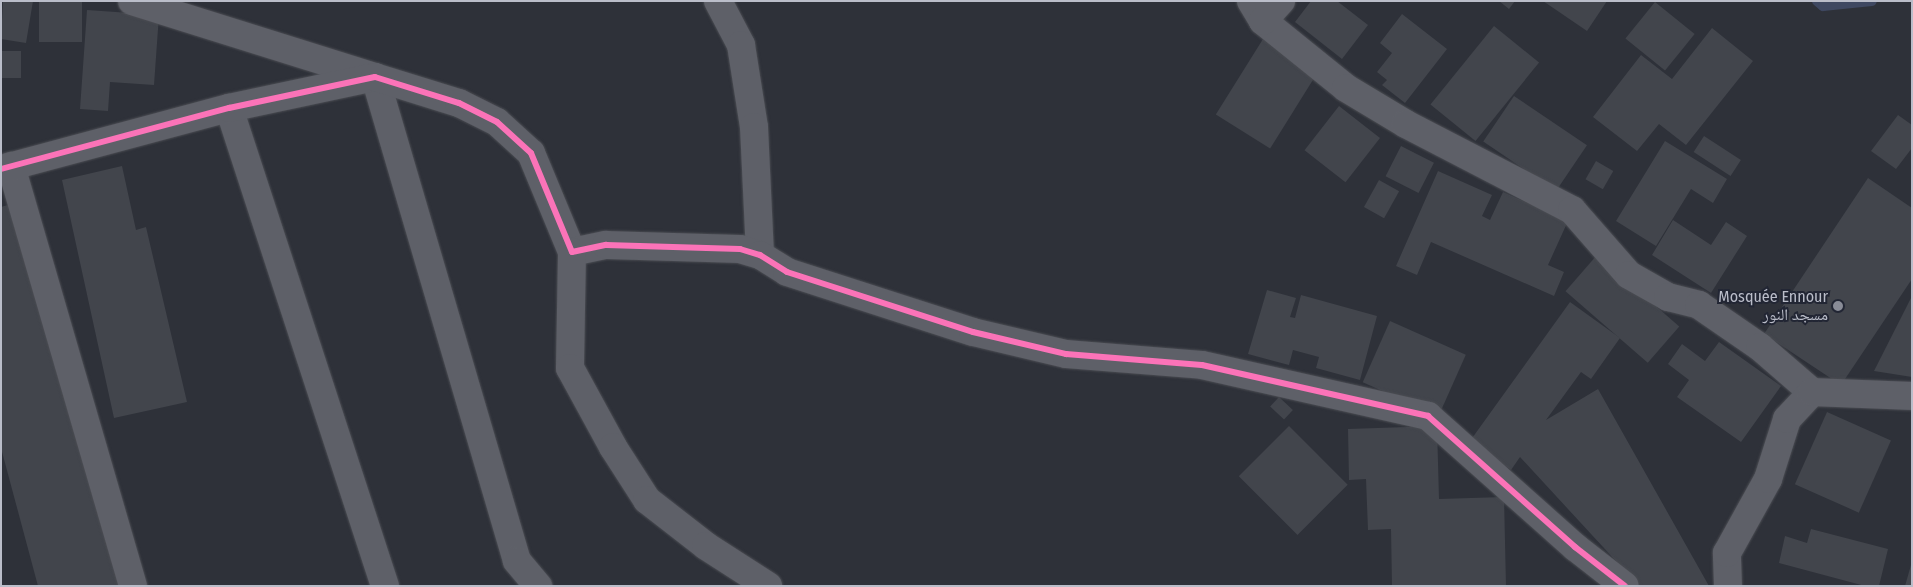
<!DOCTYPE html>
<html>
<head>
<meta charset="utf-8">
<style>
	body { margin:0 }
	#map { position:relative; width:1913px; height:587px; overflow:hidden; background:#2e3139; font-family:"Fira Sans Condensed","Noto Naskh Arabic",sans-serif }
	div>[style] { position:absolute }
	.stream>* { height:10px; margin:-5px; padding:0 5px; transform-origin:5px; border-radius:5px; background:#3f4861 }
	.building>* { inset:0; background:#42454c; transform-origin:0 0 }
	.roads { filter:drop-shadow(0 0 1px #4a4c52) drop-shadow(0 0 1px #4a4c52) }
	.street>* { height:28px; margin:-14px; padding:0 14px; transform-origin:14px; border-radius:14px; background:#5e6068 }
	.cycleway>* { height:6px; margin:-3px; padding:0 3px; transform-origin:3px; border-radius:3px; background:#fb73b8 }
	.dots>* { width:14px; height:14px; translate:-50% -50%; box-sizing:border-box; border:2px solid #222634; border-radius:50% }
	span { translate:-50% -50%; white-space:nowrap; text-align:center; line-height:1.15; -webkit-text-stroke:4px #222634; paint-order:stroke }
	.poi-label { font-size:16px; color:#babdc9 }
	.right { translate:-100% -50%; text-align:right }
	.frame { position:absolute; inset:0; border:2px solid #babdc9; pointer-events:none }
</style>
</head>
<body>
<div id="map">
	<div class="stream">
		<i style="left:1817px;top:1px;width:8px;rotate:40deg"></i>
		<i style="left:1823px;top:6px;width:49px;rotate:-5.8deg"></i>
	</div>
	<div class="building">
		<i style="clip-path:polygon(3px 1px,33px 1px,26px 43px,1px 39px)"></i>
		<i style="left:39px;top:1px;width:43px;height:41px"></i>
		<i style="clip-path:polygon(1311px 1px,1337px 1px,1368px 25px,1342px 59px,1295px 22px)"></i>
		<i style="clip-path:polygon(1499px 1px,1515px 1px,1509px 9px)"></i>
		<i style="clip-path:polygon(1543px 1px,1607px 1px,1587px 31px)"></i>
		<i style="left:1655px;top:2px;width:51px;height:47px;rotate:39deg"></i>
		<i style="clip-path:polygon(87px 10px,159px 15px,154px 85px,110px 82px,108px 111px,80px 109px)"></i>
		<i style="clip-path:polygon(1402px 14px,1447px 49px,1405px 103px,1382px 85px,1387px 80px,1377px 72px,1392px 53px,1380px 43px)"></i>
		<i style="left:1494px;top:26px;width:58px;height:101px;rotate:39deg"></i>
		<i style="clip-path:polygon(1712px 28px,1753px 61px,1686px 145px,1659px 124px,1637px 151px,1593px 117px,1641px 55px,1672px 79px)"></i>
		<i style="left:1263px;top:39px;width:64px;height:89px;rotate:32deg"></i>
		<i style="left:1px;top:51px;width:20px;height:27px"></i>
		<i style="left:1514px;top:96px;width:88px;height:55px;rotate:34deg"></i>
		<i style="left:1339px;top:106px;width:52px;height:56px;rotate:38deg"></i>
		<i style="clip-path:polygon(1898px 115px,1912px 125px,1912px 148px,1896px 169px,1871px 151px)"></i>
		<i style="left:1704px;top:136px;width:44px;height:19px;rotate:33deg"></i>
		<i style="clip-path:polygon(1665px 141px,1727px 179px,1713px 203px,1691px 189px,1656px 246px,1616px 221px)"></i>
		<i style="left:1401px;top:146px;width:37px;height:34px;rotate:27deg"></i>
		<i style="left:1596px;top:161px;width:20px;height:21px;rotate:30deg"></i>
		<i style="clip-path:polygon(122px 166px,136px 230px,146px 227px,187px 402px,114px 418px,62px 180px)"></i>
		<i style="clip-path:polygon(1438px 171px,1492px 195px,1482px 216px,1490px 220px,1503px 192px,1568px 221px,1548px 265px,1564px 272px,1554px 296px,1431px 242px,1417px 275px,1396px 266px)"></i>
		<i style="clip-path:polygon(1868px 178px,1912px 208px,1912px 279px,1841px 385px,1764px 334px)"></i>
		<i style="left:1379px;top:180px;width:23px;height:31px;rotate:29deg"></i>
		<i style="clip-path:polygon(18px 202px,120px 586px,38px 586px,1px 448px,1px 207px)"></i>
		<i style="clip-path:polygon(1673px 220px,1711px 245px,1726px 222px,1747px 236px,1711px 293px,1652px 255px)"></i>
		<i style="left:1597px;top:255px;width:109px;height:48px;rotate:41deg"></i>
		<i style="clip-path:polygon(1267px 290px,1296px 298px,1290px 317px,1295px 318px,1301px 295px,1377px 316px,1360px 380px,1316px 368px,1319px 357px,1293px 350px,1289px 365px,1248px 354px)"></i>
		<i style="clip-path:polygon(1912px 296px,1912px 377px,1874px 371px)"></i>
		<i style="clip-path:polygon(1570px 302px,1620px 338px,1591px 379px,1581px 372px,1546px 420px,1598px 389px,1709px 586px,1639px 586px,1520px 457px,1511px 470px,1470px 441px)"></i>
		<i style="left:1390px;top:321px;width:83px;height:67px;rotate:24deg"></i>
		<i style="clip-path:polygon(1719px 342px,1781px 386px,1741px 442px,1677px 397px,1689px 380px,1668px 364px,1682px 344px,1705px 361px)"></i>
		<i style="left:1279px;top:397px;width:19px;height:13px;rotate:43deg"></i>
		<i style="left:1827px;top:412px;width:70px;height:79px;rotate:24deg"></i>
		<i style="left:1289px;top:426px;width:83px;height:71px;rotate:45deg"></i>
		<i style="clip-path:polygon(1437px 426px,1439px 499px,1504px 497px,1506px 586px,1392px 586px,1391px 529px,1368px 530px,1366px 479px,1349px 480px,1348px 429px)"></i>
		<i style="clip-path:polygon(1811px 529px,1888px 549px,1879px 586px,1865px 586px,1779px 563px,1785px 536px,1807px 543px)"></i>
		<i style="clip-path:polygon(1911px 565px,1912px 586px,1905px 586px)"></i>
	</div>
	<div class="roads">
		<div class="street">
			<i style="left:132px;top:1px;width:255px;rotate:17.4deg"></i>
			<i style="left:375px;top:77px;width:504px;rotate:73.65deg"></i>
			<i style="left:517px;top:561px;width:33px;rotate:50deg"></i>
			<i style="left:718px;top:1px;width:50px;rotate:62.4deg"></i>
			<i style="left:741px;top:45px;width:83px;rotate:81deg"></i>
			<i style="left:754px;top:127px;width:128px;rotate:87.3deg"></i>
			<i style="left:1251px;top:1px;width:23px;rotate:59deg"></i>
			<i style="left:1263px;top:21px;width:107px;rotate:38.9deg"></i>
			<i style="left:1346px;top:88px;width:70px;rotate:31deg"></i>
			<i style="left:1406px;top:124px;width:187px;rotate:27.4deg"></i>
			<i style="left:1572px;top:210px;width:86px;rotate:48.8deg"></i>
			<i style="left:1629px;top:275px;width:45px;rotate:29.4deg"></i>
			<i style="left:1668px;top:297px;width:32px;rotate:14deg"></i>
			<i style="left:1699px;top:305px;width:74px;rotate:34.5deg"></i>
			<i style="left:1760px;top:347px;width:69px;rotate:40.9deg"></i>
			<i style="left:1263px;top:21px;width:27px;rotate:-48deg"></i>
			<i style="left:229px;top:108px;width:503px;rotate:71.93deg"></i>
			<i style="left:11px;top:166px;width:437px;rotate:73.8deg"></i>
			<i style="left:1px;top:169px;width:236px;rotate:-15deg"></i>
			<i style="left:229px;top:108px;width:149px;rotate:-12deg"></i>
			<i style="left:375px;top:77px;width:88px;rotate:17.2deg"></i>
			<i style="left:459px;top:103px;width:42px;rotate:26.6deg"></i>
			<i style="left:497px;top:122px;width:46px;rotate:42.4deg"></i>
			<i style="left:531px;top:153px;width:107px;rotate:67.5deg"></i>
			<i style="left:572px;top:252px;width:35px;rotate:-12deg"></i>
			<i style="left:606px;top:245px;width:134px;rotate:1.7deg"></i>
			<i style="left:740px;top:249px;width:21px;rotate:17deg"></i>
			<i style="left:760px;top:255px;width:32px;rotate:32deg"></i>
			<i style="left:787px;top:272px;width:195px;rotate:17.9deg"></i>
			<i style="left:973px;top:332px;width:96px;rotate:13.3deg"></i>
			<i style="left:1066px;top:354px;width:136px;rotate:4.6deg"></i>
			<i style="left:1202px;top:365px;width:232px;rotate:12.7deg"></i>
			<i style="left:1428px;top:416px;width:197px;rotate:41.7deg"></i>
			<i style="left:1575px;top:547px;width:63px;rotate:38deg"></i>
			<i style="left:572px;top:252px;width:116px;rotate:91deg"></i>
			<i style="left:570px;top:368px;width:90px;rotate:61.4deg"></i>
			<i style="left:613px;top:447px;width:63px;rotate:57.3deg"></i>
			<i style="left:647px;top:500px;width:75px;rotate:37.9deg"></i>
			<i style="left:706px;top:546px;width:74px;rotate:32.8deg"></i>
			<i style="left:1728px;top:586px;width:33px;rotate:-92deg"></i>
			<i style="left:1727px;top:553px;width:85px;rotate:-61deg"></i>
			<i style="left:1768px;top:479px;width:63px;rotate:-72.4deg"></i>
			<i style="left:1787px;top:419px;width:37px;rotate:-47deg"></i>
			<i style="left:1812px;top:392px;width:100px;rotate:2.3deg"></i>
		</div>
	</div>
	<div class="cycleway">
		<i style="left:1px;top:169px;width:236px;rotate:-15deg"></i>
		<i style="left:229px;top:108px;width:149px;rotate:-12deg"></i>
		<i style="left:375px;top:77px;width:88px;rotate:17.2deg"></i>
		<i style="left:459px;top:103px;width:42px;rotate:26.6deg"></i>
		<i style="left:497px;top:122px;width:46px;rotate:42.4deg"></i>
		<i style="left:531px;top:153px;width:107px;rotate:67.5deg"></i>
		<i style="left:572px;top:252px;width:35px;rotate:-12deg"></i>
		<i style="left:606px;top:245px;width:134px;rotate:1.7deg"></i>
		<i style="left:740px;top:249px;width:21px;rotate:17deg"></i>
		<i style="left:760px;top:255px;width:32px;rotate:32deg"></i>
		<i style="left:787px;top:272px;width:195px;rotate:17.9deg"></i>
		<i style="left:973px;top:332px;width:96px;rotate:13.3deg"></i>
		<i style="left:1066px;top:354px;width:136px;rotate:4.6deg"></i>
		<i style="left:1202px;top:365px;width:232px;rotate:12.7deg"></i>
		<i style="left:1428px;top:416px;width:197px;rotate:41.7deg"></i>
		<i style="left:1575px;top:547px;width:63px;rotate:38deg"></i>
	</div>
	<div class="dots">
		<i style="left:1838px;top:306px;background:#898c97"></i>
	</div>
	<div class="poi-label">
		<span class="right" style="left:1828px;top:306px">Mosquée Ennour<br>مسجد النور</span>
	</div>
	<div class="frame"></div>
</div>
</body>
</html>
